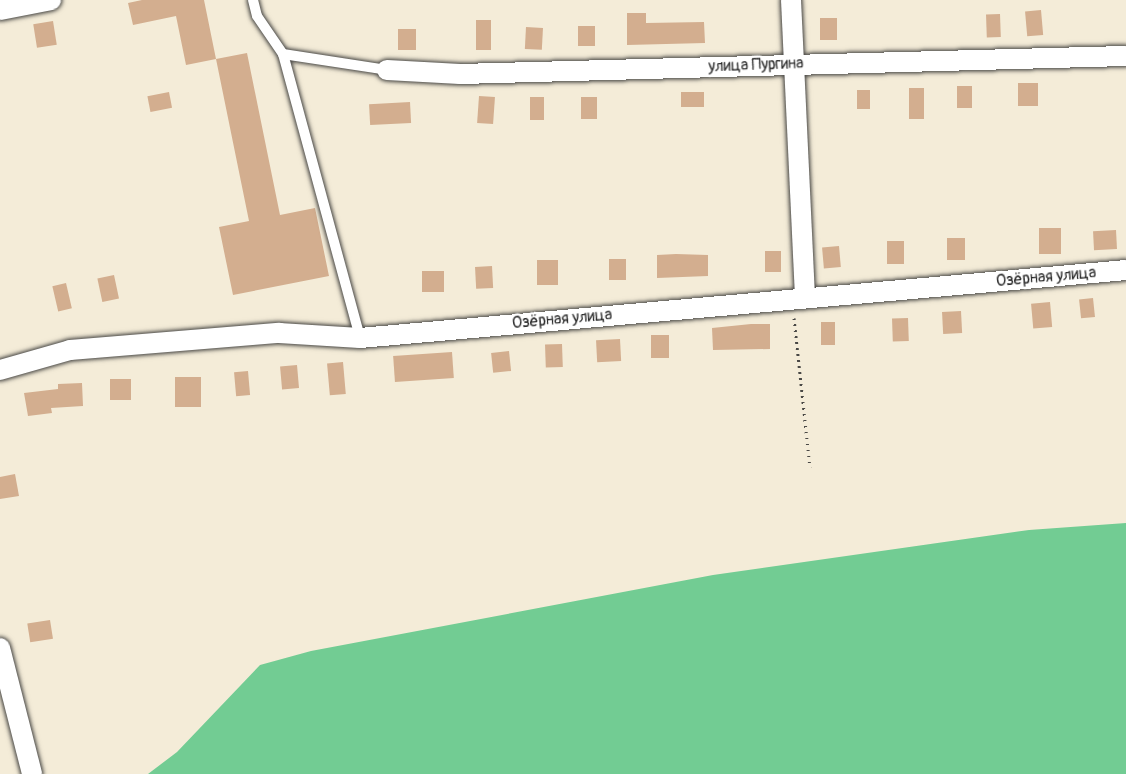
<!DOCTYPE html>
<html>
<head>
<meta charset="utf-8">
<style>
	body { margin:0 }
	#map { position:relative; width:1126px; height:774px; overflow:hidden; background:#f4ecd8; font-family:Pangolin,sans-serif }
	div>[style] { position:absolute }
	.green>* { inset:0; background:#72cc93 }
	.building>* { inset:0; background:#d3ae8f; transform-origin:0 0 }
	.path>* { height:3px; margin-top:-1.5px; transform-origin:0; background:repeating-linear-gradient(90deg,#494845 0 1.5px,transparent 0 6px) }
	.roads { filter:drop-shadow(0 0 2px #494845) drop-shadow(0 0 2px #494845) }
	.service>* { height:10px; margin:-5px; padding:0 5px; transform-origin:5px; border-radius:5px; background:#fff }
	.minor>* { height:20px; margin:-10px; padding:0 10px; transform-origin:10px; border-radius:10px; background:#fff }
	span { translate:-50% -50%; white-space:nowrap; text-align:center; line-height:1.15; -webkit-text-stroke:4.5px #fff; paint-order:stroke }
	.street-label { font-size:16px; color:#2b2b2b }
</style>
</head>
<body>
<div id="map">
	<div class="green">
		<i style="clip-path:polygon(1126px 523px,1126px 774px,148px 774px,177px 752px,260px 665px,311px 651px,713px 575px,1029px 530px)"></i>
	</div>
	<div class="building">
		<i style="clip-path:polygon(142px 0,204px 0,216px 59px,186px 65px,176px 16px,133px 25px,128px 3px)"></i>
		<i style="left:1041px;top:10px;width:25px;height:16px;rotate:85deg"></i>
		<i style="clip-path:polygon(627px 13px,646px 13px,646px 23px,704px 22px,705px 43px,627px 45px)"></i>
		<i style="left:1000px;top:14px;width:23px;height:14px;rotate:88deg"></i>
		<i style="left:820px;top:18px;width:17px;height:22px"></i>
		<i style="left:476px;top:20px;width:15px;height:30px"></i>
		<i style="left:53px;top:21px;width:24px;height:20px;rotate:81deg"></i>
		<i style="left:578px;top:26px;width:17px;height:20px"></i>
		<i style="left:526px;top:27px;width:17px;height:22px;rotate:3deg"></i>
		<i style="left:398px;top:29px;width:18px;height:21px"></i>
		<i style="clip-path:polygon(247px 53px,280px 215px,315px 208px,329px 276px,233px 295px,219px 227px,249px 221px,216px 59px)"></i>
		<i style="left:1038px;top:83px;width:23px;height:20px;rotate:90deg"></i>
		<i style="left:972px;top:86px;width:22px;height:15px;rotate:90deg"></i>
		<i style="left:909px;top:88px;width:15px;height:31px"></i>
		<i style="left:857px;top:90px;width:13px;height:19px"></i>
		<i style="left:169px;top:92px;width:16px;height:22px;rotate:79deg"></i>
		<i style="left:704px;top:92px;width:15px;height:23px;rotate:90deg"></i>
		<i style="left:479px;top:96px;width:16px;height:27px;rotate:4deg"></i>
		<i style="left:530px;top:97px;width:14px;height:23px"></i>
		<i style="left:581px;top:97px;width:16px;height:22px"></i>
		<i style="left:410px;top:102px;width:21px;height:41px;rotate:87deg"></i>
		<i style="left:1039px;top:228px;width:22px;height:26px"></i>
		<i style="left:1116px;top:230px;width:19px;height:23px;rotate:87deg"></i>
		<i style="left:947px;top:238px;width:18px;height:22px"></i>
		<i style="left:887px;top:241px;width:17px;height:23px"></i>
		<i style="left:839px;top:246px;width:21px;height:17px;rotate:85deg"></i>
		<i style="left:765px;top:251px;width:16px;height:21px"></i>
		<i style="clip-path:polygon(676px 254px,708px 255px,708px 276px,657px 278px,657px 255px)"></i>
		<i style="left:609px;top:259px;width:17px;height:21px"></i>
		<i style="left:537px;top:260px;width:21px;height:25px"></i>
		<i style="left:492px;top:266px;width:22px;height:17px;rotate:87deg"></i>
		<i style="left:444px;top:271px;width:21px;height:22px;rotate:90deg"></i>
		<i style="left:114px;top:275px;width:24px;height:17px;rotate:78deg"></i>
		<i style="left:66px;top:283px;width:26px;height:14px;rotate:77deg"></i>
		<i style="left:1093px;top:298px;width:19px;height:14px;rotate:84deg"></i>
		<i style="left:1050px;top:302px;width:25px;height:19px;rotate:85deg"></i>
		<i style="left:961px;top:311px;width:22px;height:19px;rotate:87deg"></i>
		<i style="left:908px;top:318px;width:23px;height:16px;rotate:88deg"></i>
		<i style="left:821px;top:322px;width:14px;height:23px"></i>
		<i style="clip-path:polygon(751px 324px,770px 324px,770px 349px,713px 350px,712px 328px)"></i>
		<i style="left:651px;top:335px;width:18px;height:23px"></i>
		<i style="left:620px;top:339px;width:22px;height:24px;rotate:87deg"></i>
		<i style="left:562px;top:344px;width:23px;height:17px;rotate:88deg"></i>
		<i style="left:509px;top:351px;width:20px;height:18px;rotate:84deg"></i>
		<i style="left:452px;top:352px;width:26px;height:59px;rotate:86deg"></i>
		<i style="left:343px;top:362px;width:32px;height:16px;rotate:85deg"></i>
		<i style="left:297px;top:365px;width:23px;height:17px;rotate:85deg"></i>
		<i style="left:248px;top:371px;width:24px;height:14px;rotate:85deg"></i>
		<i style="left:175px;top:377px;width:26px;height:30px"></i>
		<i style="left:110px;top:379px;width:21px;height:21px"></i>
		<i style="clip-path:polygon(82px 383px,83px 406px,51px 408px,52px 413px,28px 416px,24px 393px,58px 389px,58px 384px)"></i>
		<i style="clip-path:polygon(15px 474px,19px 496px,0 499px,0 477px)"></i>
		<i style="left:50px;top:620px;width:19px;height:23px;rotate:81deg"></i>
	</div>
	<div class="path">
		<i style="left:794px;top:318px;width:150px;rotate:83.9deg"></i>
	</div>
	<div class="roads">
		<div class="service">
			<i style="left:253px;top:0;width:16px;rotate:76deg"></i>
			<i style="left:257px;top:16px;width:46px;rotate:55.6deg"></i>
			<i style="left:283px;top:54px;width:105px;rotate:8.7deg"></i>
			<i style="left:283px;top:54px;width:294px;rotate:74.8deg"></i>
		</div>
		<div class="minor">
			<i style="left:791px;top:0;width:297px;rotate:87.3deg"></i>
			<i style="left:0;top:10px;width:52px;rotate:-11.1deg"></i>
			<i style="left:387px;top:70px;width:73px;rotate:3.1deg"></i>
			<i style="left:460px;top:74px;width:666px;rotate:-1.55deg"></i>
			<i style="left:0;top:370px;width:73px;rotate:-15.9deg"></i>
			<i style="left:70px;top:350px;width:210px;rotate:-4.7deg"></i>
			<i style="left:279px;top:333px;width:81px;rotate:3.5deg"></i>
			<i style="left:360px;top:338px;width:769px;rotate:-5.07deg"></i>
			<i style="left:0;top:648px;width:130px;rotate:75.7deg"></i>
		</div>
	</div>
	<div class="street-label">
		<span style="left:756px;top:65px;rotate:-2deg">улица Пургина</span>
		<span style="left:1046px;top:277px;rotate:-5deg">Озёрная улица</span>
		<span style="left:562px;top:319px;rotate:-5deg">Озёрная улица</span>
	</div>
</div>
</body>
</html>
